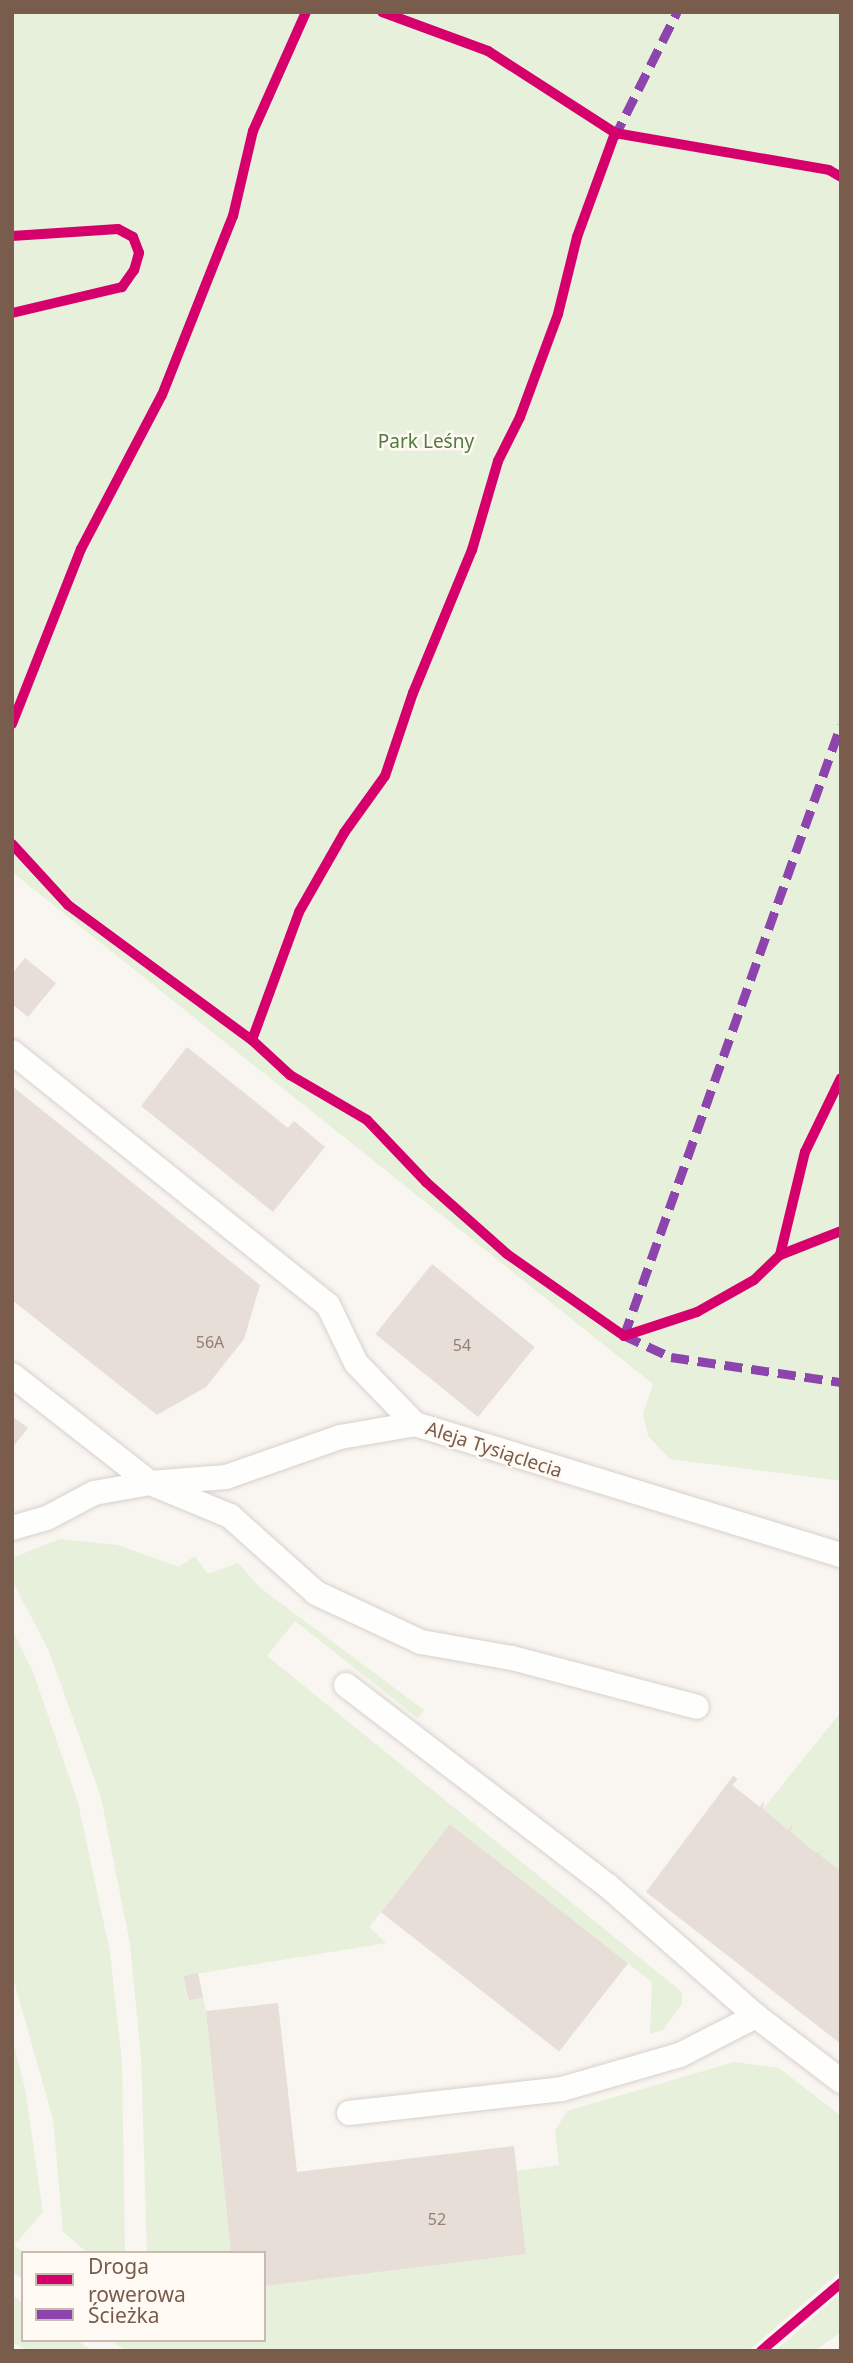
<!DOCTYPE html>
<html>
<head>
<meta charset="utf-8">
<style>
	body { margin:0 }
	#map { position:relative; width:853px; height:2363px; overflow:hidden; background:#f9f5f0; font-family:"Noto Sans",sans-serif }
	div>[style] { position:absolute }
	.green>* { inset:0; background:#e7f0db }
	.building>* { inset:0; background:#e6ded7; transform-origin:0 0 }
	.roads { filter:drop-shadow(0 0 2px #d7d1cb) drop-shadow(0 0 2px #d7d1cb) }
	.service>* { height:24px; margin:-12px; padding:0 12px; transform-origin:12px; border-radius:12px; background:#fefefd }
	.quiet>* { height:9px; margin-top:-4.5px; transform-origin:0; background:repeating-linear-gradient(90deg,#8e44ad 0 18px,transparent 0 27px) }
	.cycleway>* { height:10px; margin:-5px; padding:0 5px; transform-origin:5px; border-radius:5px; background:#d6006c }
	span { translate:-50% -50%; white-space:nowrap; text-align:center; line-height:1.15; -webkit-text-stroke:5px #fffaf3; paint-order:stroke }
	.number-label { font-size:16px; color:#977e72 }
	.number-label span { -webkit-text-stroke-width:0 }
	.park-label { font-size:19px; color:#537a41 }
	.street-label { font-size:19px; color:#7a5c4d }
	.frame { position:absolute; inset:0; border:14px solid #7a5c4d; pointer-events:none }
	.legend { position:absolute; left:21px; top:2251px; width:245px; height:91px; box-sizing:border-box; background:#fffaf3; border:2px solid #cabbb1; margin:0; padding:9px 12px; list-style:none; font-size:21px; color:#7a5c4d }
	.legend li { display:flex; align-items:center; gap:14px; height:35px }
	.legend b { width:35px; border:2px solid #cabbb1 }
</style>
</head>
<body>
<div id="map">
	<div class="green">
		<i style="clip-path:polygon(12px 12px,841px 12px,841px 1481px,670px 1459px,648px 1436px,643px 1413px,653px 1384px,12px 872px)"></i>
		<i style="clip-path:polygon(60px 1539px,118px 1545px,179px 1567px,195px 1556px,208px 1574px,238px 1563px,259px 1587px,424px 1710px,418px 1718px,295px 1621px,267px 1656px,682px 1992px,682px 2004px,663px 2030px,650px 2034px,652px 1982px,450px 1824px,369px 1927px,386px 1943px,183px 1976px,188px 2001px,203px 1997px,206px 2011px,231px 2253px,147px 2253px,141px 2057px,130px 1944px,101px 1797px,49px 1651px,12px 1580px,12px 1558px)"></i>
		<i style="clip-path:polygon(12px 1629px,33px 1672px,78px 1803px,110px 1952px,122px 2061px,125px 2253px,88px 2253px,63px 2232px,53px 2119px,12px 1974px)"></i>
		<i style="clip-path:polygon(841px 1712px,841px 1871px,819px 1854px,823px 1848px,816px 1853px,791px 1832px,794px 1824px,788px 1830px,763px 1809px)"></i>
		<i style="clip-path:polygon(12px 2036px,25px 2089px,43px 2212px,14px 2245px,23px 2253px,23px 2279px,12px 2272px)"></i>
		<i style="clip-path:polygon(734px 2062px,779px 2068px,841px 2116px,841px 2271px,748px 2351px,127px 2351px,110px 2340px,264px 2340px,264px 2286px,526px 2254px,517px 2171px,559px 2165px,555px 2131px,567px 2111px)"></i>
		<i style="clip-path:polygon(841px 2293px,841px 2332px,815px 2351px,775px 2351px)"></i>
		<i style="clip-path:polygon(12px 2295px,23px 2303px,23px 2340px,77px 2340px,92px 2351px,30px 2351px,12px 2342px)"></i>
	</div>
	<div class="building">
		<i style="clip-path:polygon(25px 958px,56px 983px,28px 1017px,12px 1004px,12px 974px)"></i>
		<i style="clip-path:polygon(187px 1047px,288px 1128px,294px 1121px,325px 1147px,273px 1212px,141px 1106px)"></i>
		<i style="clip-path:polygon(12px 1086px,260px 1285px,244px 1339px,206px 1387px,157px 1415px,12px 1300px)"></i>
		<i style="left:432px;top:1264px;width:132px;height:90px;rotate:39deg"></i>
		<i style="clip-path:polygon(12px 1416px,28px 1428px,12px 1448px)"></i>
		<i style="clip-path:polygon(733px 1776px,738px 1779px,732px 1785px,760px 1807px,764px 1801px,763px 1809px,788px 1830px,793px 1824px,791px 1832px,816px 1853px,824px 1849px,819px 1854px,841px 1871px,841px 2044px,646px 1892px)"></i>
		<i style="left:450px;top:1824px;width:226px;height:112px;rotate:38deg"></i>
		<i style="left:198px;top:1973px;width:25px;height:15px;rotate:78deg"></i>
		<i style="clip-path:polygon(278px 2003px,297px 2172px,514px 2146px,526px 2254px,264px 2286px,264px 2253px,231px 2253px,206px 2011px)"></i>
	</div>
	<div class="roads">
		<div class="service">
			<i style="left:12px;top:1052px;width:405px;rotate:38.7deg"></i>
			<i style="left:328px;top:1305px;width:64px;rotate:64.2deg"></i>
			<i style="left:356px;top:1363px;width:85px;rotate:46deg"></i>
			<i style="left:12px;top:1375px;width:175px;rotate:38deg"></i>
			<i style="left:150px;top:1483px;width:76px;rotate:-4.5deg"></i>
			<i style="left:226px;top:1477px;width:121px;rotate:-19.3deg"></i>
			<i style="left:340px;top:1437px;width:76px;rotate:-9.8deg"></i>
			<i style="left:415px;top:1424px;width:446px;rotate:17.1deg"></i>
			<i style="left:12px;top:1528px;width:36px;rotate:-16deg"></i>
			<i style="left:47px;top:1518px;width:53px;rotate:-28deg"></i>
			<i style="left:94px;top:1493px;width:57px;rotate:-10.1deg"></i>
			<i style="left:150px;top:1483px;width:87px;rotate:22.4deg"></i>
			<i style="left:230px;top:1516px;width:115px;rotate:41.8deg"></i>
			<i style="left:316px;top:1593px;width:116px;rotate:25deg"></i>
			<i style="left:421px;top:1642px;width:92px;rotate:10deg"></i>
			<i style="left:512px;top:1658px;width:191px;rotate:14.8deg"></i>
			<i style="left:346px;top:1685px;width:330px;rotate:37.5deg"></i>
			<i style="left:608px;top:1886px;width:197px;rotate:41.3deg"></i>
			<i style="left:756px;top:2016px;width:107px;rotate:37.4deg"></i>
			<i style="left:349px;top:2113px;width:214px;rotate:-6.4deg"></i>
			<i style="left:562px;top:2089px;width:123px;rotate:-16.1deg"></i>
			<i style="left:680px;top:2055px;width:85px;rotate:-27.2deg"></i>
		</div>
	</div>
	<div class="quiet">
		<i style="left:614px;top:138px;width:141px;rotate:-63.4deg"></i>
		<i style="left:623px;top:1335px;width:53px;rotate:24.6deg"></i>
		<i style="left:671px;top:1357px;width:172px;rotate:8.4deg"></i>
		<i style="left:624px;top:1336px;width:648px;rotate:-70.45deg"></i>
	</div>
	<div class="cycleway">
		<i style="left:382px;top:12px;width:113px;rotate:20.2deg"></i>
		<i style="left:488px;top:51px;width:151px;rotate:32.8deg"></i>
		<i style="left:615px;top:133px;width:217px;rotate:9.8deg"></i>
		<i style="left:829px;top:170px;width:14px;rotate:30deg"></i>
		<i style="left:12px;top:236px;width:106px;rotate:-3.8deg"></i>
		<i style="left:118px;top:229px;width:17px;rotate:28deg"></i>
		<i style="left:133px;top:237px;width:17px;rotate:69deg"></i>
		<i style="left:139px;top:253px;width:18px;rotate:106deg"></i>
		<i style="left:134px;top:270px;width:21px;rotate:125deg"></i>
		<i style="left:122px;top:287px;width:113px;rotate:166.7deg"></i>
		<i style="left:12px;top:724px;width:188px;rotate:-68.5deg"></i>
		<i style="left:81px;top:549px;width:174px;rotate:-62.3deg"></i>
		<i style="left:162px;top:395px;width:193px;rotate:-68.4deg"></i>
		<i style="left:233px;top:216px;width:87px;rotate:-76.8deg"></i>
		<i style="left:253px;top:131px;width:130px;rotate:-66deg"></i>
		<i style="left:12px;top:844px;width:83px;rotate:47.4deg"></i>
		<i style="left:68px;top:905px;width:228px;rotate:36.3deg"></i>
		<i style="left:252px;top:1040px;width:52px;rotate:42.6deg"></i>
		<i style="left:290px;top:1075px;width:89px;rotate:30.3deg"></i>
		<i style="left:367px;top:1120px;width:86px;rotate:46.4deg"></i>
		<i style="left:426px;top:1182px;width:108px;rotate:41.6deg"></i>
		<i style="left:507px;top:1254px;width:143px;rotate:35deg"></i>
		<i style="left:624px;top:1336px;width:77px;rotate:-18.2deg"></i>
		<i style="left:697px;top:1312px;width:65px;rotate:-29.3deg"></i>
		<i style="left:754px;top:1280px;width:36px;rotate:-44deg"></i>
		<i style="left:780px;top:1255px;width:66px;rotate:-21.5deg"></i>
		<i style="left:252px;top:1040px;width:136px;rotate:-69.8deg"></i>
		<i style="left:299px;top:912px;width:91px;rotate:-60.3deg"></i>
		<i style="left:344px;top:833px;width:70px;rotate:-54.3deg"></i>
		<i style="left:385px;top:776px;width:88px;rotate:-71.4deg"></i>
		<i style="left:413px;top:693px;width:155px;rotate:-67.6deg"></i>
		<i style="left:472px;top:550px;width:93px;rotate:-73.7deg"></i>
		<i style="left:498px;top:461px;width:49px;rotate:-63.4deg"></i>
		<i style="left:520px;top:417px;width:110px;rotate:-69.7deg"></i>
		<i style="left:558px;top:314px;width:79px;rotate:-76.1deg"></i>
		<i style="left:577px;top:237px;width:111px;rotate:-69.9deg"></i>
		<i style="left:780px;top:1255px;width:106px;rotate:-76.4deg"></i>
		<i style="left:805px;top:1152px;width:82px;rotate:-64.1deg"></i>
		<i style="left:761px;top:2351px;width:105px;rotate:-40.4deg"></i>
	</div>
	<div class="number-label">
		<span style="left:210px;top:1342px">56A</span>
		<span style="left:462px;top:1345px">54</span>
		<span style="left:437px;top:2219px">52</span>
	</div>
	<div class="park-label">
		<span style="left:426px;top:442px">Park Leśny</span>
	</div>
	<div class="street-label">
		<span style="left:494px;top:1450px;rotate:18deg">Aleja Tysiąclecia</span>
	</div>
	<div class="frame"></div>
	<ul class="legend">
	<li><b style="height:9px;background:#d6006c"></b>Droga rowerowa</li>
	<li><b style="height:9px;background:#8e44ad"></b>Ścieżka</li>
	</ul>
</div>
</body>
</html>
